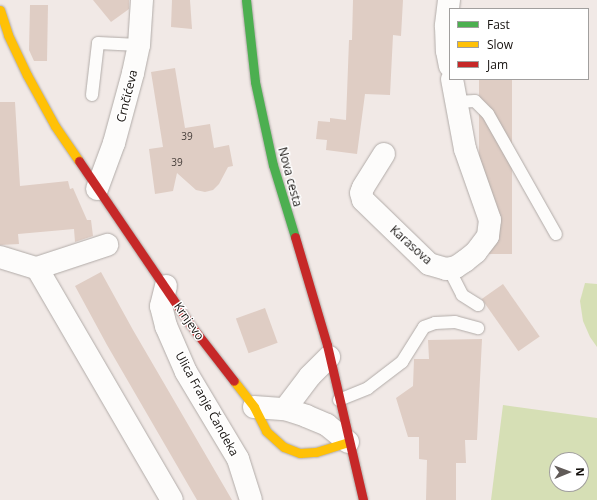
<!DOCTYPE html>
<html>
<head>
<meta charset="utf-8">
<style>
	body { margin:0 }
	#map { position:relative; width:597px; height:500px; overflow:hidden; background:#f1e9e6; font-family:"Open Sans",sans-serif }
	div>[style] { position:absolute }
	.green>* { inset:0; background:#d6dfb5 }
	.building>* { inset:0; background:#dfcdc4; transform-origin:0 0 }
	.roads { filter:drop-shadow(0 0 1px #b1aba8) drop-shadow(0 0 1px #b1aba8) }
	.lane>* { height:12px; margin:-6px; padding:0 6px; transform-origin:6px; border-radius:6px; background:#fdfcfb }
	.street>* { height:22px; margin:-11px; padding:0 11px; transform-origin:11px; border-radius:11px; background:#fdfcfb }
	.fast>* { height:9px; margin:-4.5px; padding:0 4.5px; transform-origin:4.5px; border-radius:4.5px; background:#4caf50 }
	.slow>* { height:9px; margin:-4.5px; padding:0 4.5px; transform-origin:4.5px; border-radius:4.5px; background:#ffc107 }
	.jam>* { height:9px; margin:-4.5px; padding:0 4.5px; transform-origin:4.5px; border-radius:4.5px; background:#c62828 }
	span { translate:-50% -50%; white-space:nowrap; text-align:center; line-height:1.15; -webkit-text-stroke:3px #fff; paint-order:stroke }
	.number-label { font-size:10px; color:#463e3a }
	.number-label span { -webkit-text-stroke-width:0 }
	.street-label { font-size:12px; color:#130f0c }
	.legend { position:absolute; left:449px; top:8px; width:140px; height:72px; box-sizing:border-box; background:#fff; border:1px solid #a19f9e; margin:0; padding:5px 7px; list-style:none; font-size:12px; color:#130f0c }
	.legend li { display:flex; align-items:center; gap:8px; height:20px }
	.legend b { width:20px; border:1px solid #a19f9e }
	.north { position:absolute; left:549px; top:452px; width:40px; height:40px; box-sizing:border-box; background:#fff; border:1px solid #a19f9e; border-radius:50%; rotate:89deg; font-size:11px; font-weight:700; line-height:16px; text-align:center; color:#130f0c }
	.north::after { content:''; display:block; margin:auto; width:14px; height:18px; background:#615b58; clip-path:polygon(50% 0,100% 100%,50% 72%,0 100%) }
</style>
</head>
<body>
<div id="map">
	<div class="green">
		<i style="clip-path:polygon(585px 283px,597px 284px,597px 347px,590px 337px,583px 321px,580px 301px)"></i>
		<i style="clip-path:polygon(evenodd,503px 405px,597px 418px,597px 500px,491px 500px,503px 405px,557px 460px,581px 460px,581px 484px,557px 484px,557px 460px)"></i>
	</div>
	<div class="building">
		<i style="clip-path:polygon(93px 0,129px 0,129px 9px,111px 22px)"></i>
		<i style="clip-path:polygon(172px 0,190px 0,192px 29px,171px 27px)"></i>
		<i style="clip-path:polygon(353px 0,403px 0,401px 36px,393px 35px,390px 95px,365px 94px,357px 154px,326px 150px,327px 140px,316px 139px,318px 121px,330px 122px,330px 118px,346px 120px,349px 40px,352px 40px)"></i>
		<i style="clip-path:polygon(30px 5px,48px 5px,47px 61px,34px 61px,29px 50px)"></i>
		<i style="clip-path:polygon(175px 68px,185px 128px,210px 124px,214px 148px,229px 145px,233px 166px,228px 167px,219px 184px,213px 190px,205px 192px,196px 190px,177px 173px,173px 191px,155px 194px,149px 149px,163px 147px,151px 72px)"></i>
		<i style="left:479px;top:79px;width:33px;height:175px"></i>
		<i style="clip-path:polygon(0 102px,15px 102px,20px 186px,68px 181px,70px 189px,73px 188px,87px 220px,91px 220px,93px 236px,75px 242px,74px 229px,18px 234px,19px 244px,0 245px)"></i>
		<i style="clip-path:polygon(101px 272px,133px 330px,232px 500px,197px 500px,107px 345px,75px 286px)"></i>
		<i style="left:503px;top:284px;width:64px;height:26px;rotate:55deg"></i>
		<i style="left:265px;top:308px;width:37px;height:31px;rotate:70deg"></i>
		<i style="clip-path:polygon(482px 339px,477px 440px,465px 440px,466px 463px,456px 463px,456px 500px,426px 500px,427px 460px,419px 459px,419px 437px,408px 437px,396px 398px,413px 386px,414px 359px,429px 359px,428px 340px)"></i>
	</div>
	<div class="roads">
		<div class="lane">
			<i style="left:92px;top:95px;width:52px;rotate:-83.4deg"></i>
			<i style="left:98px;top:43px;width:41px;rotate:2.8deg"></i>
			<i style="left:456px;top:102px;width:19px;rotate:-3deg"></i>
			<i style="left:475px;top:101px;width:18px;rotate:45deg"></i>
			<i style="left:488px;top:114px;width:138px;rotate:60.5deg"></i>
			<i style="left:449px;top:269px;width:29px;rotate:63deg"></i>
			<i style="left:462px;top:295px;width:19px;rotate:32deg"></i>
			<i style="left:339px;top:400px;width:31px;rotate:-22deg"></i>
			<i style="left:368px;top:388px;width:43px;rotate:-37.4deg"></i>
			<i style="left:402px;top:362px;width:41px;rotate:-57.8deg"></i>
			<i style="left:424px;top:327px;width:12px;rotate:-20deg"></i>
			<i style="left:435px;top:323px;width:20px;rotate:-3deg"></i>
			<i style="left:455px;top:322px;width:24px;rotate:15deg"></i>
		</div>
		<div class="street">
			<i style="left:449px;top:0;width:26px;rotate:97deg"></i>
			<i style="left:446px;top:26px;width:25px;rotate:88deg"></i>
			<i style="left:447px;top:51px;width:15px;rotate:79deg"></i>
			<i style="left:384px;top:154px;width:40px;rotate:122deg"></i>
			<i style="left:363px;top:188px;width:5px;rotate:112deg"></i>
			<i style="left:361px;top:193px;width:7px;rotate:74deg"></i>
			<i style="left:363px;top:200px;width:92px;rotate:44.1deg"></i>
			<i style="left:429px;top:264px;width:18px;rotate:16deg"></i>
			<i style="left:446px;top:269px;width:10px;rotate:-11deg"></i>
			<i style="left:456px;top:267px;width:11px;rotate:-34deg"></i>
			<i style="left:465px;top:261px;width:14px;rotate:-39deg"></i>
			<i style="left:476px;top:252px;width:20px;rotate:-53deg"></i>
			<i style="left:488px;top:236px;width:16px;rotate:-83deg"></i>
			<i style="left:490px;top:220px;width:75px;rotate:-109.4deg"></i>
			<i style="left:465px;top:149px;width:71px;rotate:-100.5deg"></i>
			<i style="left:97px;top:189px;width:49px;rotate:-69.7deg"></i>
			<i style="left:114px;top:143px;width:73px;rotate:-74.8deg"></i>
			<i style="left:133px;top:73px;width:29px;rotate:-78deg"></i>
			<i style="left:139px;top:45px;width:45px;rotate:-86.2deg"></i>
			<i style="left:0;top:257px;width:39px;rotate:17deg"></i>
			<i style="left:37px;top:268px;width:74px;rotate:-18.2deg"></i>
			<i style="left:37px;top:268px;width:268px;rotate:59.8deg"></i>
			<i style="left:166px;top:286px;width:21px;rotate:104deg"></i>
			<i style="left:161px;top:306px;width:21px;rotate:76deg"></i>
			<i style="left:166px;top:326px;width:50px;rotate:66.5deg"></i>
			<i style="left:186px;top:372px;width:101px;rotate:59.1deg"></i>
			<i style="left:238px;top:459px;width:43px;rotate:72.4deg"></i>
			<i style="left:254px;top:407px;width:31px;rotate:4deg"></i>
			<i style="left:285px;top:409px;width:22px;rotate:18deg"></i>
			<i style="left:306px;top:416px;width:23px;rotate:23deg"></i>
			<i style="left:327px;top:425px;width:27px;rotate:39deg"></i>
			<i style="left:285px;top:409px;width:41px;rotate:-52.9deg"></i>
			<i style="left:310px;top:376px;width:27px;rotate:-45deg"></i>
		</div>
		<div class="fast">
			<i style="left:246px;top:0;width:82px;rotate:83.7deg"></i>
			<i style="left:255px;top:82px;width:85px;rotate:77.8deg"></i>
			<i style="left:273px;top:165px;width:75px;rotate:73deg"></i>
		</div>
		<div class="slow">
			<i style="left:0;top:10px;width:26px;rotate:72deg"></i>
			<i style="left:8px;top:35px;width:44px;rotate:64.6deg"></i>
			<i style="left:27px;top:75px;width:58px;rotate:61.2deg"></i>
			<i style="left:55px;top:126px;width:42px;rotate:55.6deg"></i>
			<i style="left:234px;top:381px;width:33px;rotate:52deg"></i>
			<i style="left:254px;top:407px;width:27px;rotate:63deg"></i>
			<i style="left:266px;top:431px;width:24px;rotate:42deg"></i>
			<i style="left:284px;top:447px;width:17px;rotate:21deg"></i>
			<i style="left:300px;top:453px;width:16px;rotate:-4deg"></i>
			<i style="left:316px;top:452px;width:34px;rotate:-17deg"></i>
		</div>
		<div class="jam">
			<i style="left:79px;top:161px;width:196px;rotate:55.8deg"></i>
			<i style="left:189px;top:323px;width:73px;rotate:52.2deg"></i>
			<i style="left:295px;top:237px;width:113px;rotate:73.5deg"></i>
			<i style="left:327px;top:345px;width:159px;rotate:76.9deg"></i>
		</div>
	</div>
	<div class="number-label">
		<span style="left:187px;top:137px">39</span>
		<span style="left:177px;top:163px">39</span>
	</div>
	<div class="street-label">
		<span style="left:127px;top:96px;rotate:-76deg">Crnčićeva</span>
		<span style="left:290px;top:177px;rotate:75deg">Nova cesta</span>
		<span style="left:411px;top:245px;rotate:42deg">Karasova</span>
		<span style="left:189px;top:321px;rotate:55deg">Krnjevo</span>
		<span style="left:207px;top:404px;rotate:61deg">Ulica Franje Čandeka</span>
	</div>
	<ul class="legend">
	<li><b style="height:5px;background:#4caf50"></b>Fast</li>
	<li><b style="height:5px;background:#ffc107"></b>Slow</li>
	<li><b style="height:5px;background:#c62828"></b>Jam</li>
	</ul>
	<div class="north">N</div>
</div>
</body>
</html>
